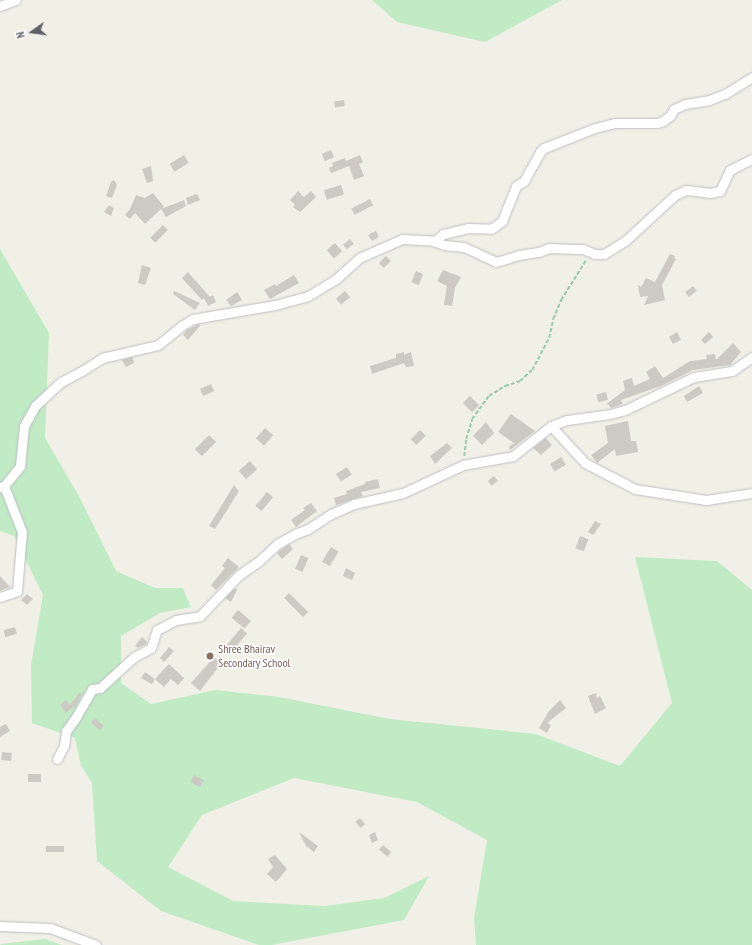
<!DOCTYPE html>
<html>
<head>
<meta charset="utf-8">
<style>
	body { margin:0 }
	#map { position:relative; width:752px; height:945px; overflow:hidden; background:#f1f0e6; font-family:"PT Sans Narrow",sans-serif }
	div>[style] { position:absolute }
	.green>* { inset:0; background:#c1ebc4 }
	.building>* { inset:0; background:#cdcac3; transform-origin:0 0 }
	.path>* { height:1.5px; margin-top:-0.75px; transform-origin:0; background:repeating-linear-gradient(90deg,#98caaa 0 4px,transparent 0 6px) }
	.roads { filter:drop-shadow(0 0 1px #bbbec3) drop-shadow(0 0 1px #bbbec3) }
	.minor>* { height:9px; margin:-4.5px; padding:0 4.5px; transform-origin:4.5px; border-radius:4.5px; background:#fff }
	.dots>* { width:11px; height:11px; translate:-50% -50%; box-sizing:border-box; border:2px solid #fff; border-radius:50% }
	span { translate:-50% -50%; white-space:nowrap; text-align:center; line-height:1.15; -webkit-text-stroke:3px #fff; paint-order:stroke }
	.education-label { font-size:12px; color:#785e54 }
	.left { translate:0 -50%; text-align:left }
	.north { position:absolute; left:12px; top:12px; width:40px; height:40px; -webkit-text-stroke:3px #fff; paint-order:stroke; rotate:256deg; font-size:11px; font-weight:700; line-height:16px; text-align:center; color:#5e6268 }
	.north::after { content:''; display:block; margin:auto; width:14px; height:18px; background:#5e6268; clip-path:polygon(50% 0,100% 100%,50% 72%,0 100%) }
</style>
</head>
<body>
<div id="map">
	<div class="green">
		<i style="clip-path:polygon(372px 0,562px 0,485px 42px,397px 22px)"></i>
		<i style="clip-path:polygon(0 249px,49px 333px,45px 438px,80px 498px,116px 571px,155px 588px,183px 588px,191px 607px,160px 613px,121px 636px,121px 683px,151px 704px,215px 690px,279px 697px,389px 719px,536px 734px,620px 766px,672px 703px,635px 557px,717px 561px,752px 590px,752px 945px,476px 945px,474px 918px,487px 840px,417px 802px,294px 778px,202px 815px,168px 867px,233px 901px,325px 906px,384px 898px,429px 876px,404px 920px,272px 945px,259px 945px,161px 911px,97px 861px,92px 783px,81px 766px,75px 738px,32px 723px,31px 665px,43px 595px,14px 536px,0 531px)"></i>
		<i style="clip-path:polygon(45px 939px,62px 945px,0 945px,1px 944px)"></i>
	</div>
	<div class="building">
		<i style="left:344px;top:100px;width:6px;height:10px;rotate:81deg"></i>
		<i style="left:331px;top:150px;width:8px;height:10px;rotate:67deg"></i>
		<i style="left:184px;top:155px;width:9px;height:17px;rotate:58deg"></i>
		<i style="clip-path:polygon(360px 155px,363px 162px,359px 164px,364px 176px,354px 180px,349px 166px,331px 173px,329px 168px,333px 166px,332px 163px,345px 158px,346px 161px)"></i>
		<i style="clip-path:polygon(151px 166px,153px 181px,147px 183px,142px 169px)"></i>
		<i style="clip-path:polygon(114px 180px,117px 185px,112px 198px,106px 196px,111px 182px)"></i>
		<i style="left:341px;top:185px;width:10px;height:18px;rotate:73deg"></i>
		<i style="clip-path:polygon(298px 191px,304px 197px,311px 191px,316px 197px,300px 212px,293px 207px,295px 205px,290px 200px)"></i>
		<i style="clip-path:polygon(153px 193px,164px 207px,161px 209px,184px 200px,186px 206px,166px 217px,161px 209px,145px 224px,135px 213px,130px 219px,125px 215px,130px 209px,136px 195px,145px 198px)"></i>
		<i style="clip-path:polygon(197px 194px,200px 200px,188px 205px,186px 198px)"></i>
		<i style="left:370px;top:199px;width:7px;height:21px;rotate:63deg"></i>
		<i style="clip-path:polygon(109px 205px,114px 208px,111px 216px,104px 212px)"></i>
		<i style="left:163px;top:225px;width:7px;height:18px;rotate:45deg"></i>
		<i style="clip-path:polygon(376px 231px,379px 237px,372px 241px,368px 235px)"></i>
		<i style="left:350px;top:239px;width:6px;height:9px;rotate:51deg"></i>
		<i style="left:335px;top:243px;width:11px;height:11px;rotate:49deg"></i>
		<i style="clip-path:polygon(670px 254px,675px 256px,674px 258px,676px 259px,662px 285px,665px 300px,644px 305px,648px 296px,640px 297px,638px 285px,641px 287px,646px 278px,655px 282px)"></i>
		<i style="left:386px;top:256px;width:7px;height:10px;rotate:45deg"></i>
		<i style="clip-path:polygon(142px 265px,151px 268px,145px 285px,138px 283px)"></i>
		<i style="clip-path:polygon(443px 270px,461px 277px,455px 288px,452px 306px,444px 305px,447px 286px,437px 281px)"></i>
		<i style="left:416px;top:271px;width:8px;height:12px;rotate:23deg"></i>
		<i style="clip-path:polygon(188px 272px,210px 297px,213px 295px,216px 302px,208px 306px,204px 298px,202px 300px,182px 278px)"></i>
		<i style="clip-path:polygon(294px 275px,299px 283px,270px 299px,264px 290px,275px 284px,276px 286px)"></i>
		<i style="left:693px;top:286px;width:6px;height:10px;rotate:51deg"></i>
		<i style="clip-path:polygon(174px 291px,200px 303px,195px 310px,173px 294px)"></i>
		<i style="left:345px;top:291px;width:8px;height:12px;rotate:50deg"></i>
		<i style="clip-path:polygon(237px 292px,242px 300px,231px 306px,226px 300px)"></i>
		<i style="clip-path:polygon(199px 324px,200px 326px,188px 340px,183px 335px,187px 330px)"></i>
		<i style="clip-path:polygon(677px 332px,681px 340px,673px 344px,669px 337px)"></i>
		<i style="clip-path:polygon(709px 332px,713px 337px,705px 344px,701px 340px)"></i>
		<i style="clip-path:polygon(733px 343px,741px 352px,730px 365px,693px 370px,661px 386px,621px 400px,623px 404px,611px 408px,608px 404px,605px 405px,625px 390px,623px 381px,632px 378px,634px 386px,650px 379px,646px 372px,655px 366px,663px 378px,690px 361px,707px 359px,706px 355px,715px 354px,716px 360px)"></i>
		<i style="clip-path:polygon(404px 352px,404px 355px,411px 352px,414px 366px,406px 367px,404px 363px,372px 374px,370px 366px,396px 358px,396px 354px)"></i>
		<i style="clip-path:polygon(132px 357px,134px 363px,126px 367px,122px 360px)"></i>
		<i style="left:211px;top:384px;width:8px;height:12px;rotate:67deg"></i>
		<i style="clip-path:polygon(699px 386px,703px 393px,687px 402px,684px 396px)"></i>
		<i style="left:606px;top:392px;width:8px;height:10px;rotate:76deg"></i>
		<i style="left:470px;top:396px;width:13px;height:10px;rotate:45deg"></i>
		<i style="clip-path:polygon(511px 414px,535px 431px,510px 450px,509px 447px,514px 443px,498px 432px)"></i>
		<i style="clip-path:polygon(628px 421px,631px 441px,636px 441px,638px 452px,616px 456px,615px 449px,597px 463px,591px 455px,608px 443px,605px 426px)"></i>
		<i style="clip-path:polygon(486px 422px,494px 433px,482px 445px,473px 436px)"></i>
		<i style="left:265px;top:428px;width:11px;height:14px;rotate:41deg"></i>
		<i style="left:420px;top:430px;width:8px;height:13px;rotate:45deg"></i>
		<i style="left:209px;top:435px;width:10px;height:20px;rotate:45deg"></i>
		<i style="clip-path:polygon(546px 438px,552px 445px,541px 455px,533px 448px)"></i>
		<i style="clip-path:polygon(447px 443px,452px 448px,435px 464px,430px 456px)"></i>
		<i style="left:561px;top:457px;width:9px;height:13px;rotate:58deg"></i>
		<i style="left:250px;top:461px;width:11px;height:15px;rotate:49deg"></i>
		<i style="left:347px;top:467px;width:9px;height:13px;rotate:58deg"></i>
		<i style="left:494px;top:476px;width:6px;height:8px;rotate:51deg"></i>
		<i style="clip-path:polygon(378px 479px,380px 488px,361px 492px,363px 496px,336px 505px,334px 498px,347px 494px,346px 491px,365px 484px,365px 482px)"></i>
		<i style="clip-path:polygon(234px 485px,239px 491px,215px 529px,209px 526px)"></i>
		<i style="left:267px;top:492px;width:8px;height:18px;rotate:40deg"></i>
		<i style="clip-path:polygon(311px 503px,317px 511px,296px 527px,291px 520px,305px 510px,303px 508px)"></i>
		<i style="clip-path:polygon(595px 521px,601px 524px,593px 535px,588px 532px)"></i>
		<i style="left:580px;top:536px;width:9px;height:13px;rotate:21deg"></i>
		<i style="clip-path:polygon(289px 544px,293px 549px,282px 559px,277px 553px)"></i>
		<i style="left:331px;top:547px;width:9px;height:17px;rotate:32deg"></i>
		<i style="left:301px;top:555px;width:8px;height:15px;rotate:23deg"></i>
		<i style="clip-path:polygon(228px 558px,239px 567px,216px 590px,211px 585px,225px 568px,222px 566px)"></i>
		<i style="clip-path:polygon(346px 568px,355px 573px,352px 580px,343px 576px)"></i>
		<i style="clip-path:polygon(0 576px,10px 587px,0 591px)"></i>
		<i style="clip-path:polygon(235px 588px,237px 590px,231px 602px,225px 598px)"></i>
		<i style="left:289px;top:593px;width:27px;height:7px;rotate:45deg"></i>
		<i style="clip-path:polygon(27px 594px,33px 599px,27px 605px,21px 600px)"></i>
		<i style="left:238px;top:610px;width:17px;height:10px;rotate:40deg"></i>
		<i style="left:15px;top:627px;width:7px;height:12px;rotate:74deg"></i>
		<i style="left:241px;top:628px;width:8px;height:27px;rotate:40deg"></i>
		<i style="clip-path:polygon(142px 637px,147px 642px,146px 644px,138px 648px,135px 646px)"></i>
		<i style="clip-path:polygon(169px 647px,174px 651px,164px 662px,160px 658px)"></i>
		<i style="clip-path:polygon(214px 657px,221px 664px,200px 691px,191px 683px)"></i>
		<i style="clip-path:polygon(169px 664px,184px 678px,178px 685px,171px 679px,164px 687px,155px 679px)"></i>
		<i style="clip-path:polygon(145px 672px,155px 679px,152px 684px,141px 678px)"></i>
		<i style="clip-path:polygon(80px 692px,82px 694px,76px 705px,66px 713px,60px 705px,66px 700px,70px 705px)"></i>
		<i style="clip-path:polygon(596px 693px,597px 698px,600px 696px,606px 708px,595px 714px,588px 696px)"></i>
		<i style="clip-path:polygon(560px 700px,566px 708px,547px 723px,551px 725px,547px 733px,539px 728px,549px 711px)"></i>
		<i style="left:95px;top:718px;width:12px;height:6px;rotate:42deg"></i>
		<i style="clip-path:polygon(6px 724px,10px 731px,0 737px,0 727px)"></i>
		<i style="left:2px;top:752px;width:10px;height:8px;rotate:6deg"></i>
		<i style="left:28px;top:774px;width:13px;height:8px"></i>
		<i style="left:194px;top:775px;width:11px;height:8px;rotate:27deg"></i>
		<i style="left:360px;top:818px;width:8px;height:6px;rotate:50deg"></i>
		<i style="clip-path:polygon(299px 832px,318px 846px,314px 852px,306px 846px)"></i>
		<i style="clip-path:polygon(375px 832px,378px 840px,372px 843px,369px 835px)"></i>
		<i style="left:383px;top:845px;width:11px;height:6px;rotate:41deg"></i>
		<i style="left:46px;top:846px;width:18px;height:6px"></i>
		<i style="clip-path:polygon(275px 855px,287px 869px,276px 882px,267px 874px,273px 867px,268px 859px)"></i>
	</div>
	<div class="path">
		<i style="left:464px;top:456px;width:17px;rotate:-83deg"></i>
		<i style="left:466px;top:439px;width:21px;rotate:-73deg"></i>
		<i style="left:472px;top:419px;width:29px;rotate:-54deg"></i>
		<i style="left:489px;top:396px;width:19px;rotate:-32deg"></i>
		<i style="left:505px;top:386px;width:16px;rotate:-18deg"></i>
		<i style="left:520px;top:381px;width:16px;rotate:-43deg"></i>
		<i style="left:532px;top:370px;width:36px;rotate:-62deg"></i>
		<i style="left:549px;top:338px;width:19px;rotate:-78deg"></i>
		<i style="left:553px;top:319px;width:21px;rotate:-67deg"></i>
		<i style="left:561px;top:300px;width:47px;rotate:-58deg"></i>
	</div>
	<div class="roads">
		<div class="minor">
			<i style="left:0;top:6px;width:17px;rotate:-21deg"></i>
			<i style="left:433px;top:241px;width:12px;rotate:20deg"></i>
			<i style="left:444px;top:245px;width:20px;rotate:6deg"></i>
			<i style="left:464px;top:247px;width:35px;rotate:25deg"></i>
			<i style="left:496px;top:262px;width:24px;rotate:-17deg"></i>
			<i style="left:519px;top:255px;width:20px;rotate:-9deg"></i>
			<i style="left:539px;top:252px;width:11px;rotate:-22deg"></i>
			<i style="left:549px;top:248px;width:34px;rotate:2deg"></i>
			<i style="left:583px;top:249px;width:13px;rotate:23deg"></i>
			<i style="left:595px;top:254px;width:9px"></i>
			<i style="left:604px;top:254px;width:25px;rotate:-32deg"></i>
			<i style="left:625px;top:241px;width:68px;rotate:-42.6deg"></i>
			<i style="left:675px;top:195px;width:12px;rotate:-24deg"></i>
			<i style="left:686px;top:190px;width:25px;rotate:7deg"></i>
			<i style="left:711px;top:193px;width:9px;rotate:-13deg"></i>
			<i style="left:720px;top:191px;width:23px;rotate:-65deg"></i>
			<i style="left:730px;top:170px;width:25px;rotate:-27deg"></i>
			<i style="left:551px;top:426px;width:50px;rotate:47.4deg"></i>
			<i style="left:585px;top:463px;width:56px;rotate:27.5deg"></i>
			<i style="left:635px;top:489px;width:72px;rotate:8.8deg"></i>
			<i style="left:706px;top:500px;width:47px;rotate:-8.7deg"></i>
			<i style="left:0;top:487px;width:4px;rotate:-14deg"></i>
			<i style="left:4px;top:486px;width:26px;rotate:-51deg"></i>
			<i style="left:20px;top:466px;width:40px;rotate:-84.3deg"></i>
			<i style="left:24px;top:426px;width:23px;rotate:-61deg"></i>
			<i style="left:35px;top:406px;width:35px;rotate:-43deg"></i>
			<i style="left:61px;top:382px;width:21px;rotate:-28deg"></i>
			<i style="left:80px;top:372px;width:26px;rotate:-32deg"></i>
			<i style="left:102px;top:358px;width:57px;rotate:-13.1deg"></i>
			<i style="left:158px;top:345px;width:32px;rotate:-39deg"></i>
			<i style="left:183px;top:325px;width:12px;rotate:-31deg"></i>
			<i style="left:193px;top:319px;width:83px;rotate:-9.7deg"></i>
			<i style="left:275px;top:305px;width:34px;rotate:-15deg"></i>
			<i style="left:308px;top:296px;width:33px;rotate:-31deg"></i>
			<i style="left:336px;top:279px;width:31px;rotate:-42deg"></i>
			<i style="left:359px;top:258px;width:47px;rotate:-23.8deg"></i>
			<i style="left:402px;top:239px;width:33px;rotate:3deg"></i>
			<i style="left:435px;top:241px;width:11px;rotate:-41deg"></i>
			<i style="left:443px;top:234px;width:26px;rotate:-13deg"></i>
			<i style="left:468px;top:228px;width:23px;rotate:2deg"></i>
			<i style="left:491px;top:229px;width:14px;rotate:-36deg"></i>
			<i style="left:502px;top:221px;width:38px;rotate:-68deg"></i>
			<i style="left:516px;top:186px;width:9px;rotate:-32deg"></i>
			<i style="left:524px;top:181px;width:33px;rotate:-61deg"></i>
			<i style="left:540px;top:152px;width:6px;rotate:-45deg"></i>
			<i style="left:544px;top:148px;width:55px;rotate:-21.4deg"></i>
			<i style="left:595px;top:128px;width:21px;rotate:-14deg"></i>
			<i style="left:615px;top:123px;width:42px"></i>
			<i style="left:657px;top:123px;width:6px;rotate:-18deg"></i>
			<i style="left:663px;top:121px;width:9px;rotate:-36deg"></i>
			<i style="left:670px;top:116px;width:8px;rotate:-60deg"></i>
			<i style="left:674px;top:109px;width:12px;rotate:-24deg"></i>
			<i style="left:685px;top:104px;width:24px;rotate:-9deg"></i>
			<i style="left:709px;top:100px;width:17px;rotate:-21deg"></i>
			<i style="left:725px;top:94px;width:32px;rotate:-32deg"></i>
			<i style="left:0;top:597px;width:18px;rotate:-19deg"></i>
			<i style="left:17px;top:591px;width:59px;rotate:-85.2deg"></i>
			<i style="left:22px;top:532px;width:49px;rotate:-111.4deg"></i>
			<i style="left:57px;top:759px;width:15px;rotate:-62deg"></i>
			<i style="left:64px;top:746px;width:15px;rotate:-82deg"></i>
			<i style="left:66px;top:731px;width:17px;rotate:-54deg"></i>
			<i style="left:76px;top:717px;width:32px;rotate:-60deg"></i>
			<i style="left:92px;top:689px;width:8px;rotate:-7deg"></i>
			<i style="left:100px;top:688px;width:46px;rotate:-42.4deg"></i>
			<i style="left:134px;top:657px;width:19px;rotate:-28deg"></i>
			<i style="left:151px;top:648px;width:19px;rotate:-72deg"></i>
			<i style="left:157px;top:630px;width:21px;rotate:-28deg"></i>
			<i style="left:176px;top:620px;width:24px;rotate:-9deg"></i>
			<i style="left:200px;top:616px;width:57px;rotate:-46.4deg"></i>
			<i style="left:239px;top:575px;width:24px;rotate:-35deg"></i>
			<i style="left:259px;top:561px;width:25px;rotate:-43deg"></i>
			<i style="left:277px;top:544px;width:21px;rotate:-29deg"></i>
			<i style="left:295px;top:534px;width:14px;rotate:-21deg"></i>
			<i style="left:308px;top:529px;width:27px;rotate:-33deg"></i>
			<i style="left:331px;top:514px;width:25px;rotate:-23deg"></i>
			<i style="left:354px;top:504px;width:50px;rotate:-12.7deg"></i>
			<i style="left:403px;top:493px;width:66px;rotate:-25deg"></i>
			<i style="left:463px;top:465px;width:51px;rotate:-10.2deg"></i>
			<i style="left:513px;top:456px;width:48px;rotate:-38.3deg"></i>
			<i style="left:551px;top:426px;width:17px;rotate:-21deg"></i>
			<i style="left:567px;top:420px;width:43px;rotate:-7.9deg"></i>
			<i style="left:610px;top:414px;width:16px;rotate:-15deg"></i>
			<i style="left:625px;top:410px;width:76px;rotate:-25.6deg"></i>
			<i style="left:694px;top:377px;width:38px;rotate:-9deg"></i>
			<i style="left:732px;top:371px;width:24px;rotate:-35deg"></i>
			<i style="left:0;top:926px;width:50px;rotate:2.3deg"></i>
			<i style="left:50px;top:928px;width:49px;rotate:20.3deg"></i>
		</div>
	</div>
	<div class="dots">
		<i style="left:210px;top:656px;background:#8d6e63"></i>
	</div>
	<div class="education-label">
		<span class="left" style="left:218px;top:656px">Shree Bhairav<br>Secondary School</span>
	</div>
	<div class="north">N</div>
</div>
</body>
</html>
